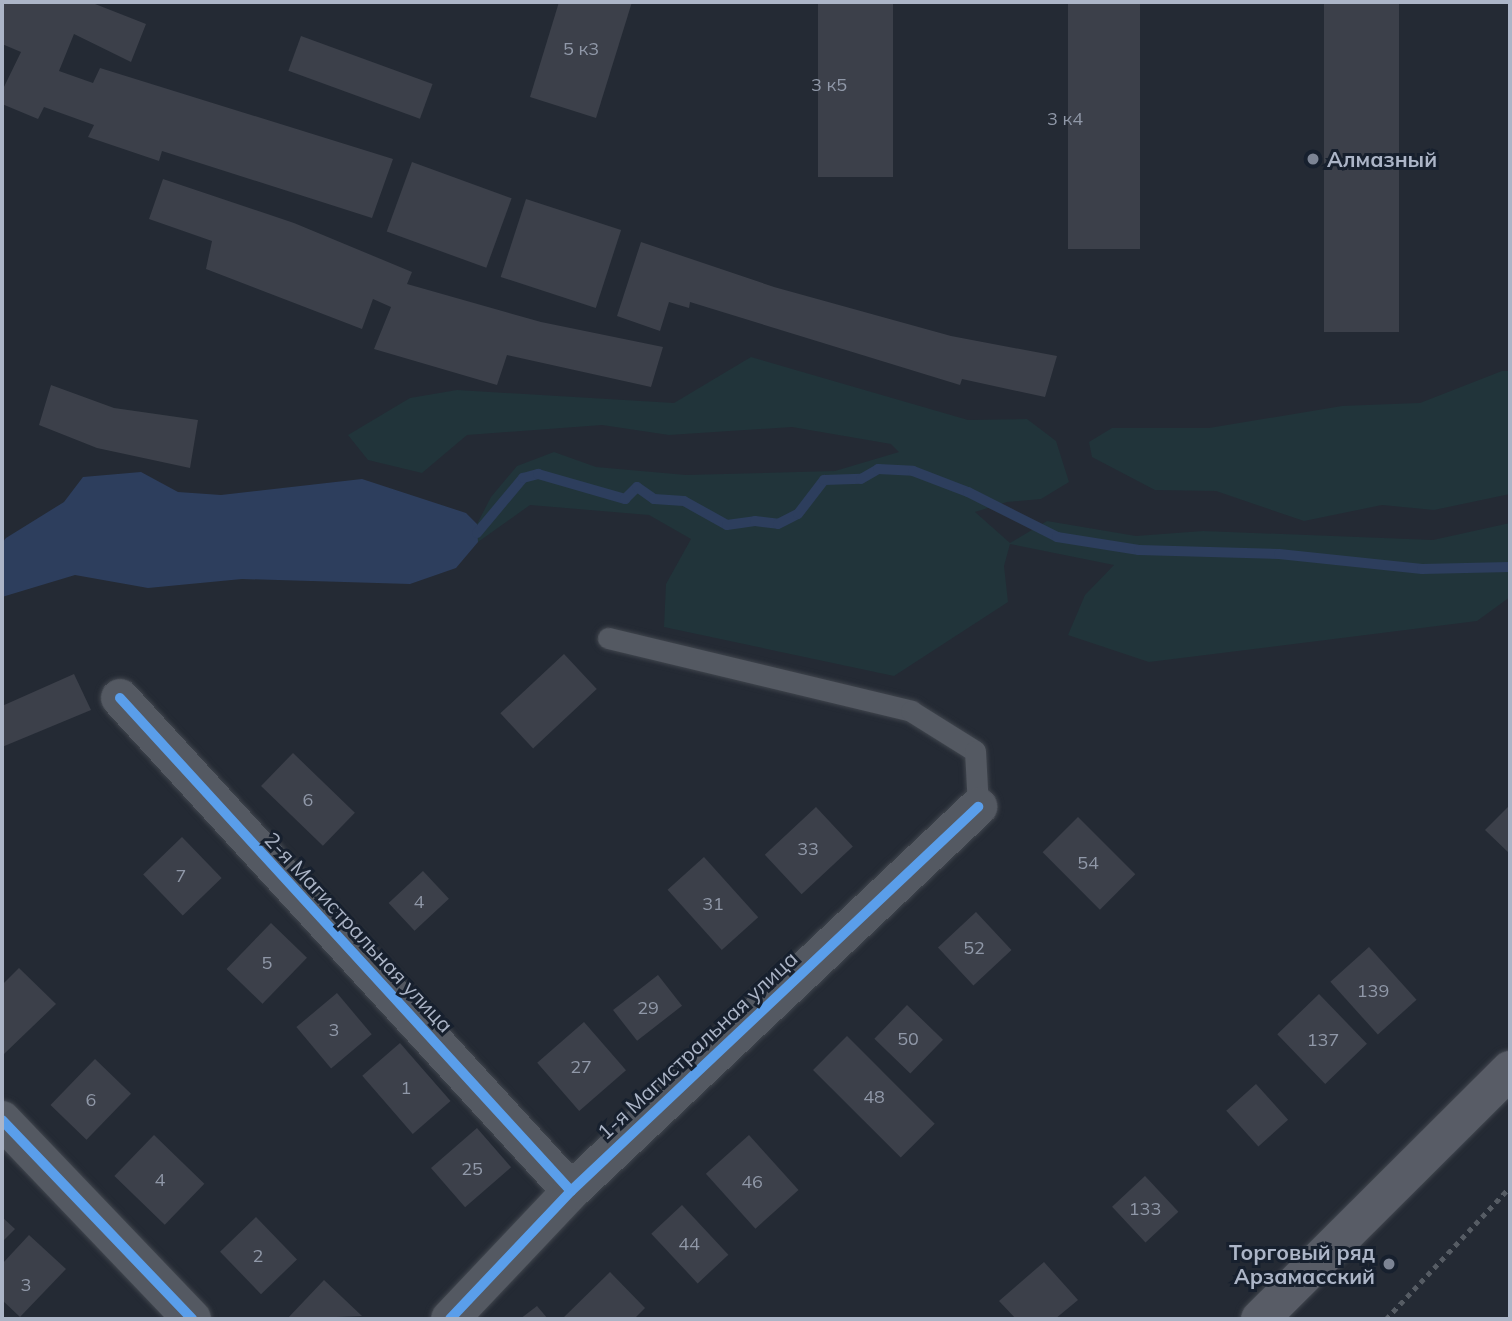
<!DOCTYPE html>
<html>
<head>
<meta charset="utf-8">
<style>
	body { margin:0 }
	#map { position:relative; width:1512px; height:1321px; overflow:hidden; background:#242a34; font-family:Mulish,sans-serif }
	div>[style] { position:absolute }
	.green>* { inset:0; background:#21343a }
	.water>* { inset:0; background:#2d3e5d }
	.stream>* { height:10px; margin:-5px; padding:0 5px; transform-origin:5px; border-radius:5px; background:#2d3e5d }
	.building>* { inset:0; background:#3c404a; transform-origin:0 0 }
	.path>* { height:4.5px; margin-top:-2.25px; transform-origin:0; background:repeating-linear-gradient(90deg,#565c64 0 5px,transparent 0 10px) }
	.roads { filter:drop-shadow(0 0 2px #40454d) drop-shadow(0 0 2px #40454d) }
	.service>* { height:21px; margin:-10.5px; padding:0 10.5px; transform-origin:10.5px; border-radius:10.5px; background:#545962 }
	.minor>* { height:38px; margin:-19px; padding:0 19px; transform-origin:19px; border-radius:19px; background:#545962 }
	.secondary>* { height:38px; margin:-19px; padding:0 19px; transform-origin:19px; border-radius:19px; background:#585c66 }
	.cycleway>* { height:10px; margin:-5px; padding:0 5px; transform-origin:5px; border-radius:5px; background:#5a9eea }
	.dots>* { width:19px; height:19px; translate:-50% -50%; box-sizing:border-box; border:4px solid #17202e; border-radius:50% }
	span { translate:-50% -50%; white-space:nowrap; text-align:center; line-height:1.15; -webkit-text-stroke:6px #17202e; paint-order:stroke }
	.number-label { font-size:18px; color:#9098a8 }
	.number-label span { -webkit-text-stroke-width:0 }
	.poi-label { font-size:21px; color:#acb5c7; font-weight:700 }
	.left { translate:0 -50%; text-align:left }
	.right { translate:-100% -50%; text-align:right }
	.street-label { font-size:21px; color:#acb5c7 }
	.frame { position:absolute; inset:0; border:4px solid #acb5c7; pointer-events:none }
</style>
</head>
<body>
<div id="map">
	<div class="green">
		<i style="clip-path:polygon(751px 357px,968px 420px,1027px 419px,1056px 441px,1069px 482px,1041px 499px,1007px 502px,975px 512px,1010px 543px,1047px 521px,1136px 536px,1203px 531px,1433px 540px,1510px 523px,1510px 597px,1477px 621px,1149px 662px,1068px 635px,1085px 595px,1114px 565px,1010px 544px,1004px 566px,1008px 602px,894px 676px,664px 627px,666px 584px,691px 539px,649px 515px,530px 505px,478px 542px,477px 524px,491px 497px,517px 466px,554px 452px,596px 467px,686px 475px,835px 471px,899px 452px,891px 444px,792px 427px,669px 435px,602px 425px,467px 435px,422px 473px,368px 460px,348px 435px,410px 398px,457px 390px,674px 403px)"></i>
		<i style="clip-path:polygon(1502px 371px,1510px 371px,1510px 494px,1434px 510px,1382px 505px,1304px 521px,1216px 491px,1155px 490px,1092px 457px,1089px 442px,1112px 428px,1209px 428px,1342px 406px,1420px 403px)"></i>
	</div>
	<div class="water">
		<i style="clip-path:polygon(141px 472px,178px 492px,221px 495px,362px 479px,466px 513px,477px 524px,478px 542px,456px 568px,410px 584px,242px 579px,148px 588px,75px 575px,2px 597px,2px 543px,6px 538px,64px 502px,83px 477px)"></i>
	</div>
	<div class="stream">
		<i style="left:477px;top:533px;width:72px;rotate:-50.1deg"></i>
		<i style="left:523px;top:478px;width:16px;rotate:-15deg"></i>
		<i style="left:538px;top:474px;width:91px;rotate:16deg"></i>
		<i style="left:625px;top:499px;width:17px;rotate:-45deg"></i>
		<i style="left:637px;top:487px;width:21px;rotate:35deg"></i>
		<i style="left:654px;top:499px;width:30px;rotate:4deg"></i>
		<i style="left:684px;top:501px;width:49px;rotate:29.2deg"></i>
		<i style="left:727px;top:525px;width:28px;rotate:-8deg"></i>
		<i style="left:755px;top:521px;width:23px;rotate:7deg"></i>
		<i style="left:778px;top:524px;width:22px;rotate:-27deg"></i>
		<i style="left:798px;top:514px;width:43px;rotate:-52.6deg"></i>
		<i style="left:824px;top:480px;width:37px;rotate:-2deg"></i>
		<i style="left:861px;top:479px;width:20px;rotate:-30deg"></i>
		<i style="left:878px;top:469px;width:35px;rotate:3deg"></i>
		<i style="left:913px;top:471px;width:59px;rotate:20.9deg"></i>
		<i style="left:968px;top:492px;width:100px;rotate:26.8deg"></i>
		<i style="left:1057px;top:537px;width:83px;rotate:9deg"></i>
		<i style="left:1139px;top:550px;width:140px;rotate:1.6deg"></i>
		<i style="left:1279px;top:554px;width:144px;rotate:6deg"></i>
		<i style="left:1422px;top:569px;width:88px;rotate:-1.3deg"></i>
	</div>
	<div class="building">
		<i style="clip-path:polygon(2px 2px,90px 2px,146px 24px,131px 62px,74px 34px,59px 71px,93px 83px,100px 68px,393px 159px,372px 218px,162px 151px,159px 161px,88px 137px,94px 125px,44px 107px,38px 119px,2px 104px,2px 91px,21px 52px,2px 44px)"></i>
		<i style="clip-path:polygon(559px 2px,632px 2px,596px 118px,530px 97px)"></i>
		<i style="left:818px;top:2px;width:75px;height:175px"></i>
		<i style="left:1068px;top:2px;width:72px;height:247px"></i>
		<i style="left:1324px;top:2px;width:75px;height:330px"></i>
		<i style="left:301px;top:36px;width:140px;height:37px;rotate:20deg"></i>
		<i style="left:412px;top:162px;width:106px;height:74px;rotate:20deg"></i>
		<i style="clip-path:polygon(163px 179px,294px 223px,412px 272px,407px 284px,541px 322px,663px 347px,651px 387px,507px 355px,497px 385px,374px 349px,391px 307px,373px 299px,362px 329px,206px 269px,212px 241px,149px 219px)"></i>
		<i style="left:526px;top:199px;width:100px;height:82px;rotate:18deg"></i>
		<i style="clip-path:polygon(641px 242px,774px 287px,951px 336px,1057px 356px,1045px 397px,962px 379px,960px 385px,690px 302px,689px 308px,669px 302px,660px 331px,617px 316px)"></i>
		<i style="clip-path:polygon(51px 385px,114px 408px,198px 420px,190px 468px,97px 448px,39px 425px)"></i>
		<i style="left:564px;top:654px;width:48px;height:87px;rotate:47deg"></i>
		<i style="clip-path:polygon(74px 674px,91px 710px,2px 747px,2px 706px)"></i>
		<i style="left:293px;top:753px;width:86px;height:46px;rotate:44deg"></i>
		<i style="clip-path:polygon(1510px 805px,1510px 854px,1485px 830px)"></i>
		<i style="left:816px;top:807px;width:54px;height:70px;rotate:47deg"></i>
		<i style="left:1078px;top:817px;width:81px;height:50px;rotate:45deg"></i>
		<i style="left:182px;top:837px;width:57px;height:54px;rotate:46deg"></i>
		<i style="left:704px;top:857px;width:81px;height:49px;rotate:48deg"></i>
		<i style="left:423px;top:871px;width:38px;height:47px;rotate:47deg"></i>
		<i style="left:976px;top:912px;width:52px;height:52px;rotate:47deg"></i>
		<i style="left:271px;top:923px;width:50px;height:64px;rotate:44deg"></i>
		<i style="left:1369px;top:947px;width:71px;height:52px;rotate:48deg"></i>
		<i style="clip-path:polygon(19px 968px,56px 1004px,4px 1054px,2px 985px)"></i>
		<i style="left:658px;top:975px;width:39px;height:57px;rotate:52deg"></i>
		<i style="left:337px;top:993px;width:54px;height:53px;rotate:50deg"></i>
		<i style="left:1319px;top:994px;width:69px;height:58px;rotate:46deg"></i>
		<i style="left:907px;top:1005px;width:50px;height:47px;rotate:44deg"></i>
		<i style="left:584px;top:1022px;width:64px;height:62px;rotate:49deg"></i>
		<i style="left:847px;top:1036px;width:124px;height:48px;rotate:45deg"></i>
		<i style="left:400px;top:1043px;width:77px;height:50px;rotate:49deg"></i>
		<i style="left:95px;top:1059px;width:50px;height:64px;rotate:44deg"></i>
		<i style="left:1256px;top:1084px;width:48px;height:40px;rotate:48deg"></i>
		<i style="left:477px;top:1128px;width:52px;height:61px;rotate:49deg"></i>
		<i style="left:154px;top:1135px;width:70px;height:57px;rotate:44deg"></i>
		<i style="left:749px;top:1135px;width:74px;height:58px;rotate:48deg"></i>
		<i style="left:1145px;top:1176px;width:49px;height:45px;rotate:47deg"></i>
		<i style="left:682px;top:1205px;width:68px;height:42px;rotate:47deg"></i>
		<i style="clip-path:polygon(2px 1217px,15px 1229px,2px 1242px)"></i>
		<i style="left:256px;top:1217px;width:59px;height:50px;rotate:46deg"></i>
		<i style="clip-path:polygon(29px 1235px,66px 1269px,20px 1317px,2px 1300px,2px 1264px)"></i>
		<i style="clip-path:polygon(1044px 1262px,1078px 1300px,1055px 1319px,1016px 1319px,999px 1301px)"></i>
		<i style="clip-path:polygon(610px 1272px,645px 1308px,634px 1319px,562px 1319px)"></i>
		<i style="clip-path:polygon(324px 1280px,362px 1316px,287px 1319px)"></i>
		<i style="clip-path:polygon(537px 1306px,548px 1319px,520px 1319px)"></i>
	</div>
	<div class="path">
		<i style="left:1386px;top:1319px;width:181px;rotate:-46.8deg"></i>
	</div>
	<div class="roads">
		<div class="service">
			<i style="left:608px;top:638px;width:312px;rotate:13.5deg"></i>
			<i style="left:911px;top:711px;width:75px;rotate:32deg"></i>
			<i style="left:975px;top:751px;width:56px;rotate:86.9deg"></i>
		</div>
		<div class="minor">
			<i style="left:120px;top:698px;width:668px;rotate:47.55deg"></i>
			<i style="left:2px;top:1120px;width:275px;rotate:46.3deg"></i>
			<i style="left:450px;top:1319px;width:176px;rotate:-46.6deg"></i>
			<i style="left:571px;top:1191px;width:560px;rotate:-43.33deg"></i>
		</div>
		<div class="secondary">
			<i style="left:1260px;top:1319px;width:353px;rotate:-44.9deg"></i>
		</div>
	</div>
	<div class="cycleway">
		<i style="left:120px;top:698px;width:668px;rotate:47.55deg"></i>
		<i style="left:2px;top:1120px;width:275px;rotate:46.3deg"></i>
		<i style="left:450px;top:1319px;width:176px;rotate:-46.6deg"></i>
		<i style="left:571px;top:1191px;width:560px;rotate:-43.33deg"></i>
	</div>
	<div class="dots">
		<i style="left:1313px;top:159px;background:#7c8494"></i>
		<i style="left:1389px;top:1264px;background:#7c8494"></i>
	</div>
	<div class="number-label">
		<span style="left:581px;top:49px">5 к3</span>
		<span style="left:829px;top:85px">3 к5</span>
		<span style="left:1065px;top:119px">3 к4</span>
		<span style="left:308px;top:800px">6</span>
		<span style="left:808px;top:849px">33</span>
		<span style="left:1088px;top:863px">54</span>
		<span style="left:181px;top:876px">7</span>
		<span style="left:419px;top:902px">4</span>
		<span style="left:713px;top:904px">31</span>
		<span style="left:974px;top:948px">52</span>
		<span style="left:267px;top:963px">5</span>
		<span style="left:1373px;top:991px">139</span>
		<span style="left:648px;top:1008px">29</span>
		<span style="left:334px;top:1030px">3</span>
		<span style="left:908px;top:1039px">50</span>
		<span style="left:1323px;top:1040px">137</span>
		<span style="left:581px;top:1067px">27</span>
		<span style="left:406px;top:1088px">1</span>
		<span style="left:874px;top:1097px">48</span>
		<span style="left:91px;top:1100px">6</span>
		<span style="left:472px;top:1169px">25</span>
		<span style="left:160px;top:1180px">4</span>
		<span style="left:752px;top:1182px">46</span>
		<span style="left:1145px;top:1209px">133</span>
		<span style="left:689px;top:1244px">44</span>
		<span style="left:258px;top:1256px">2</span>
		<span style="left:26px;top:1285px">3</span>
	</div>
	<div class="poi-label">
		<span class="left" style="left:1327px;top:159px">Алмазный</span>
		<span class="right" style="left:1375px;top:1264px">Торговый ряд<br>Арзамасский</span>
	</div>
	<div class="street-label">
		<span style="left:359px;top:932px;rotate:47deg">2-я Магистральная улица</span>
		<span style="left:697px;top:1045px;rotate:-43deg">1-я Магистральная улица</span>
	</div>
	<div class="frame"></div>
</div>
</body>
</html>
